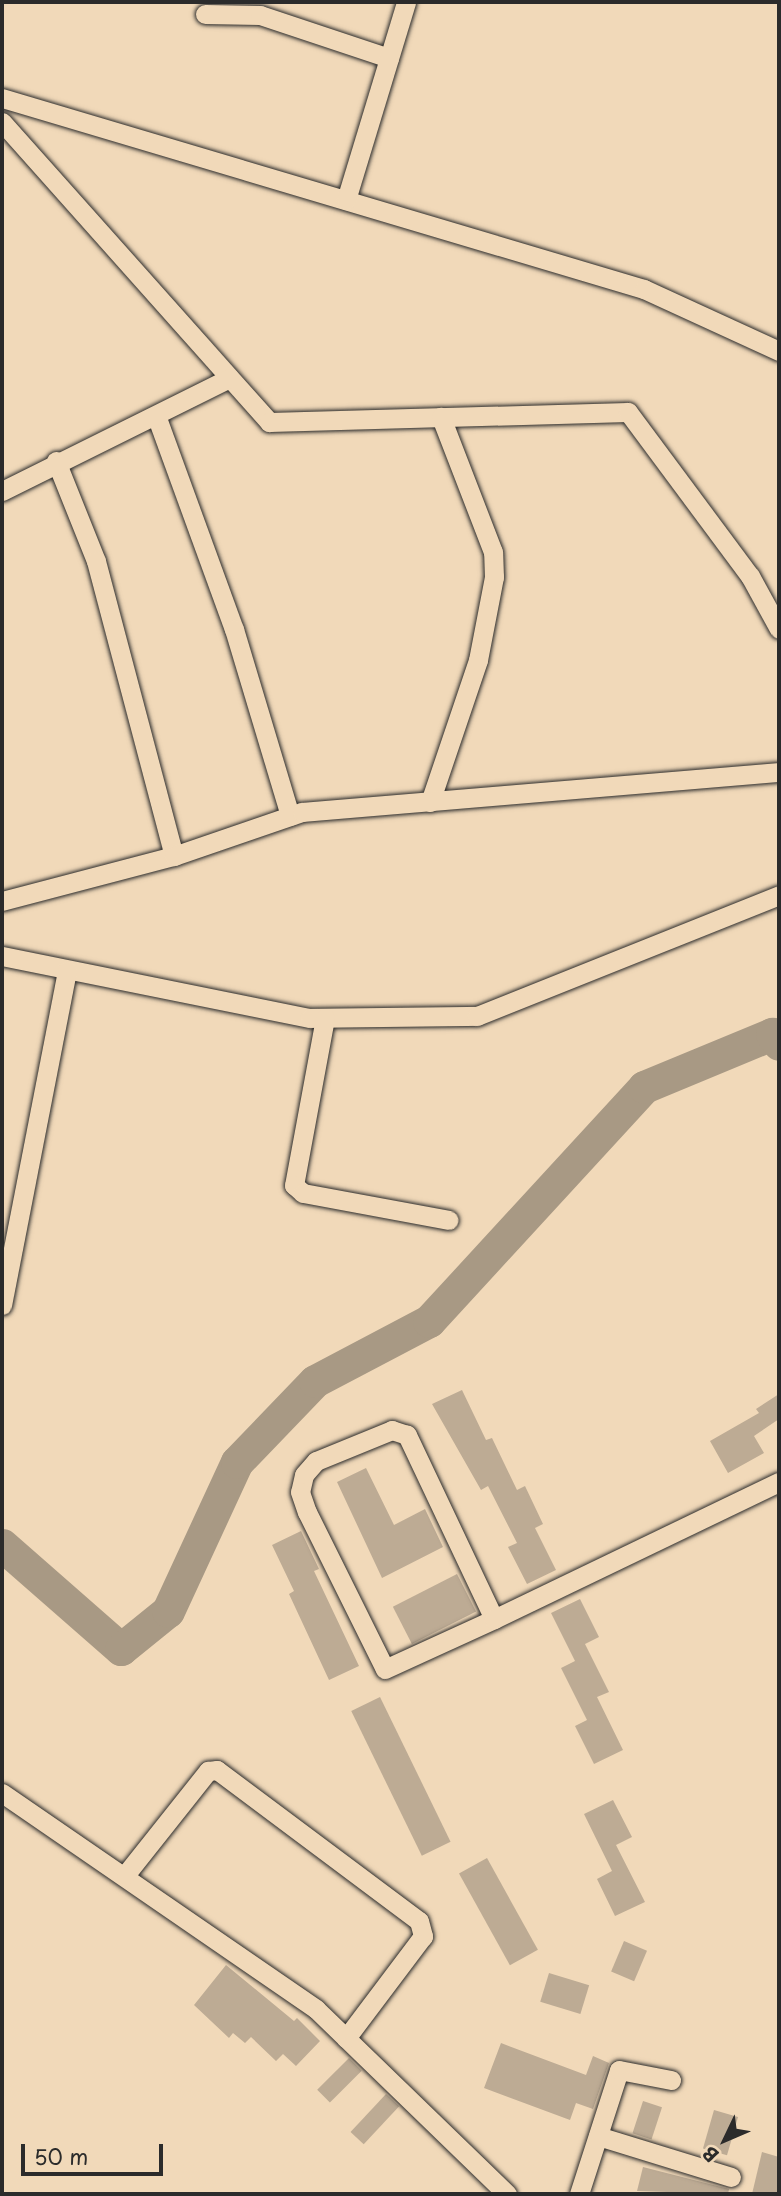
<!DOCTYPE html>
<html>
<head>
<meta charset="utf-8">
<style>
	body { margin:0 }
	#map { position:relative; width:781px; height:2196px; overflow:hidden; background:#f1d9b9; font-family:"Playpen Sans",sans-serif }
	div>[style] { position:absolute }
	.river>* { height:33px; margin:-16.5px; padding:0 16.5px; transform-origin:16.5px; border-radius:16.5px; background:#a89984 }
	.building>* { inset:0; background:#bdab94; transform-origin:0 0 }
	.roads { filter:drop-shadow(0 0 2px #2b2b2b) drop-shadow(0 0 2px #2b2b2b) }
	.street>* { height:19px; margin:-9.5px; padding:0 9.5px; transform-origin:9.5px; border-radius:9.5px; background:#f1d9b9 }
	span { translate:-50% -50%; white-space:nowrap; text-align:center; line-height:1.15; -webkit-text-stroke:6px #f1d9b9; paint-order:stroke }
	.frame { position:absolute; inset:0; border:4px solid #2b2b2b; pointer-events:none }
	.north { position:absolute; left:690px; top:2105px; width:70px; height:70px; -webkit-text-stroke:5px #f1d9b9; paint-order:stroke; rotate:226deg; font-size:19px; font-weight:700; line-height:28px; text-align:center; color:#2b2b2b }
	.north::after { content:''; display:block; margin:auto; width:24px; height:32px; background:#2b2b2b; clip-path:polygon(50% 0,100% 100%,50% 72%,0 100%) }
	.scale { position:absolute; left:21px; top:2144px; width:142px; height:32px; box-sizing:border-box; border:4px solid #2b2b2b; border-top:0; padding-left:9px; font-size:21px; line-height:24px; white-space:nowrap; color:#2b2b2b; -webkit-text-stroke:5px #f1d9b9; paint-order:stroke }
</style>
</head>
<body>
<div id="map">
	<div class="river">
		<i style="left:2px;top:1545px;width:158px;rotate:41.2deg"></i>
		<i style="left:121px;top:1649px;width:60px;rotate:-39deg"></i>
		<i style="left:168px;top:1611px;width:164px;rotate:-65.2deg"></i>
		<i style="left:237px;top:1462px;width:112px;rotate:-46.1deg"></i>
		<i style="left:315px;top:1381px;width:129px;rotate:-27.8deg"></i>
		<i style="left:429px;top:1321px;width:318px;rotate:-47.4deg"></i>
		<i style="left:644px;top:1087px;width:139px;rotate:-22.5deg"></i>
		<i style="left:772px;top:1034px;width:12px;rotate:55deg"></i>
	</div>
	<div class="building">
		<i style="clip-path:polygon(462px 1390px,486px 1440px,492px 1438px,517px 1490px,525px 1486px,543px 1524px,535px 1528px,556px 1570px,527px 1584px,508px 1547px,517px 1543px,488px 1486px,481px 1490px,432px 1404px)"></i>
		<i style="clip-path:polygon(779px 1394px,779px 1419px,754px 1436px,764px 1453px,728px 1473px,710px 1441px,759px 1413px,756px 1409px)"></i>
		<i style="clip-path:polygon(366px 1468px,394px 1525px,425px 1509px,443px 1547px,382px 1578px,337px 1482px)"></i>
		<i style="clip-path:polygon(301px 1531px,319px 1569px,314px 1571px,359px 1666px,329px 1680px,289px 1594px,294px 1591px,272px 1545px)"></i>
		<i style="left:457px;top:1574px;width:42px;height:72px;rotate:63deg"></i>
		<i style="clip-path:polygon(580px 1599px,599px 1637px,585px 1644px,609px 1692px,597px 1697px,623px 1750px,594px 1764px,575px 1726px,587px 1720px,561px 1668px,575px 1661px,551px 1613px)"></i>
		<i style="left:380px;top:1697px;width:161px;height:32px;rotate:64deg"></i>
		<i style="clip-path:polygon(613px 1800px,632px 1837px,616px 1845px,645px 1902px,615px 1916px,597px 1879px,612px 1871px,584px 1814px)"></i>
		<i style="left:487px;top:1858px;width:105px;height:32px;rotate:61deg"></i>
		<i style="left:624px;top:1941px;width:25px;height:33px;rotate:23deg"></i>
		<i style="clip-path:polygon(226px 1965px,294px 2021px,297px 2018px,320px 2041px,296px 2066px,283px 2054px,276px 2061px,251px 2037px,245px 2043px,233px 2033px,229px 2038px,194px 2005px)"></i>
		<i style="left:549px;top:1973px;width:42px;height:30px;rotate:17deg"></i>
		<i style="clip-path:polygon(501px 2043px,586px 2075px,593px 2056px,609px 2063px,593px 2109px,576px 2103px,570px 2120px,484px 2088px)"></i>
		<i style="left:349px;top:2058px;width:18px;height:45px;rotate:45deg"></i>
		<i style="left:386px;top:2094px;width:18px;height:52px;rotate:43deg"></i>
		<i style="left:643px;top:2101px;width:20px;height:34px;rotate:18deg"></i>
		<i style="left:714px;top:2110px;width:25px;height:40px;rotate:16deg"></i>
		<i style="clip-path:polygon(762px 2152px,779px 2157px,779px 2194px,752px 2194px)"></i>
		<i style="clip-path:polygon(643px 2167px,729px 2189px,728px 2194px,637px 2191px)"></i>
	</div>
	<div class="roads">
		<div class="street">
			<i style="left:205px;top:14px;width:55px;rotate:1deg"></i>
			<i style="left:260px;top:15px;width:136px;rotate:18.4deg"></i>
			<i style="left:2px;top:98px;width:670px;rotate:16.57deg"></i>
			<i style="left:644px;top:289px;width:149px;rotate:24.7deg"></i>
			<i style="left:2px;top:122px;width:402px;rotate:48.3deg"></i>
			<i style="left:269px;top:422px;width:359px;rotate:-1.6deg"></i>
			<i style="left:628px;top:412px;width:204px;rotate:53.4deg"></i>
			<i style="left:750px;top:576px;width:60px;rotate:61.3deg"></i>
			<i style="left:346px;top:200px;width:207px;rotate:-73.1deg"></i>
			<i style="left:157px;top:418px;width:225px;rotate:70deg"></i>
			<i style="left:234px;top:629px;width:195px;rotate:73.3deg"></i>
			<i style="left:56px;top:461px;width:108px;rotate:68.2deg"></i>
			<i style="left:96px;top:561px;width:305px;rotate:75.2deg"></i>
			<i style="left:2px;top:491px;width:254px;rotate:-26.4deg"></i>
			<i style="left:430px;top:802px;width:150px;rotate:-71.3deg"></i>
			<i style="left:478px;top:660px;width:85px;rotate:-79.1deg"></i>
			<i style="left:494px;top:577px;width:25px;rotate:-92deg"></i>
			<i style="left:493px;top:552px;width:145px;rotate:-111.1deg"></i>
			<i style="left:2px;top:901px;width:178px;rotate:-14.7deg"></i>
			<i style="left:174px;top:856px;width:135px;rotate:-19deg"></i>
			<i style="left:302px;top:812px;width:479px;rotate:-4.8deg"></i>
			<i style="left:2px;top:956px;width:314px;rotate:11.4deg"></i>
			<i style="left:310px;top:1018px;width:167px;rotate:-0.7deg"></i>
			<i style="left:477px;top:1016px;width:325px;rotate:-21.8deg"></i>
			<i style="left:325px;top:1018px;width:170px;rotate:100.5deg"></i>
			<i style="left:294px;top:1185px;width:12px;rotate:42deg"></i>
			<i style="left:303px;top:1193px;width:148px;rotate:10.5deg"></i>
			<i style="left:2px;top:1305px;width:341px;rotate:-79deg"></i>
			<i style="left:494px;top:1619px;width:204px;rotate:-115.3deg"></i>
			<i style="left:407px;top:1435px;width:16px;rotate:-162deg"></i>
			<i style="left:392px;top:1430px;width:82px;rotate:157.8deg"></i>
			<i style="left:316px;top:1461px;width:18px;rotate:131deg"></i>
			<i style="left:304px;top:1475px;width:17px;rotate:103deg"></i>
			<i style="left:300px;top:1492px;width:21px;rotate:71deg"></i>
			<i style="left:307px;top:1512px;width:175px;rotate:63.6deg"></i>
			<i style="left:385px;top:1669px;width:120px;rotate:-24.6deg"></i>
			<i style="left:494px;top:1619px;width:316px;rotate:-25.7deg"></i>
			<i style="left:2px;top:1793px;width:381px;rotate:34.5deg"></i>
			<i style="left:316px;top:2009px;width:266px;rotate:44.1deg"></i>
			<i style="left:126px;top:1874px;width:132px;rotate:-51.5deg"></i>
			<i style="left:208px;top:1771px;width:9px;rotate:-6deg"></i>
			<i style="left:217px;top:1770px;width:252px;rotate:36.8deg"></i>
			<i style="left:419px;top:1921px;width:16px;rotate:75deg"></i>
			<i style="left:423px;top:1936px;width:128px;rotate:127deg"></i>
			<i style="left:598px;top:2136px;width:139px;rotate:17.1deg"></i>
			<i style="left:579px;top:2194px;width:130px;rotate:-72.1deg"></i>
			<i style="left:619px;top:2070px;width:53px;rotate:10.9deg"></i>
		</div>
	</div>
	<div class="frame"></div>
	<div class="north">B</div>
	<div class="scale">50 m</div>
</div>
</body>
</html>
